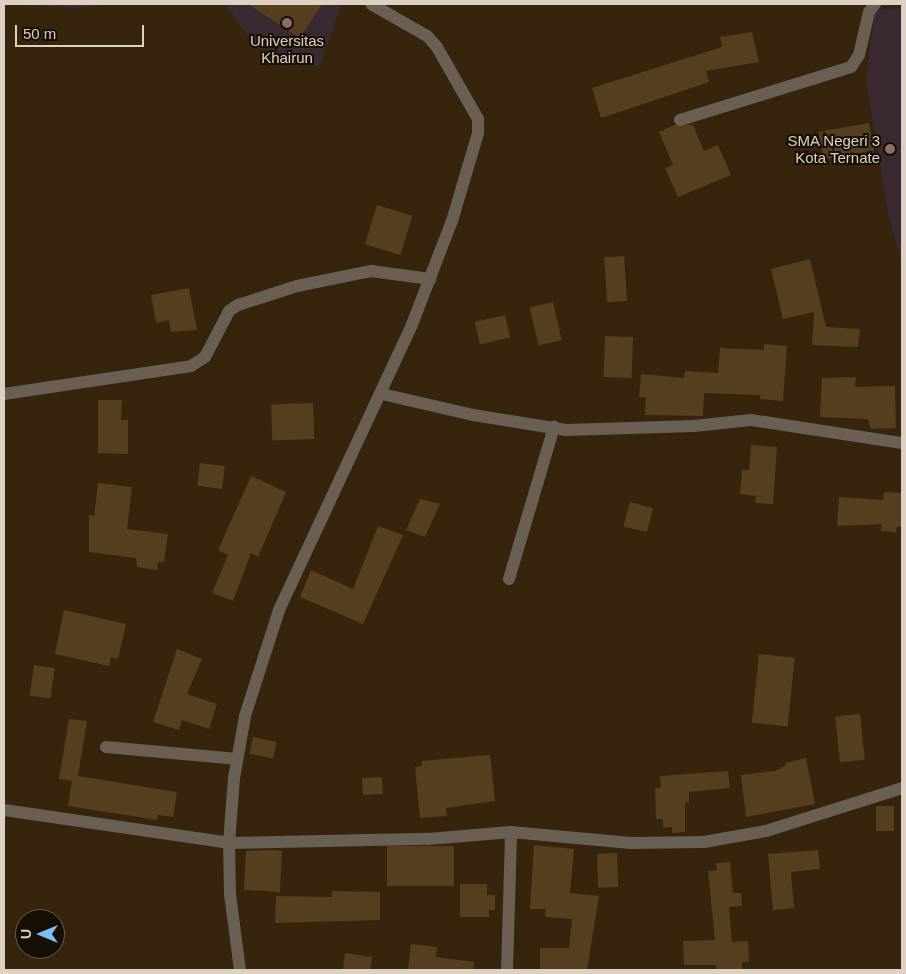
<!DOCTYPE html>
<html>
<head>
<meta charset="utf-8">
<style>
	body { margin:0 }
	#map { position:relative; width:906px; height:974px; overflow:hidden; background:#36240c; font-family:Arial,sans-serif }
	div>[style] { position:absolute }
	.education>* { inset:0; background:#3b2932 }
	.building>* { inset:0; background:#563f21; transform-origin:0 0 }
	.minor>* { height:12px; margin:-6px; padding:0 6px; transform-origin:6px; border-radius:6px; background:#6a5f52 }
	.dots>* { width:14px; height:14px; translate:-50% -50%; box-sizing:border-box; border:2px solid #170f06; border-radius:50% }
	span { translate:-50% -50%; white-space:nowrap; text-align:center; line-height:1.15; -webkit-text-stroke:4px #170f06; paint-order:stroke }
	.poi-label { font-size:15px; color:#ddd1c3 }
	.right { translate:-100% -50%; text-align:right }
	.frame { position:absolute; inset:0; border:5px solid #ddd1c3; pointer-events:none }
	.north { position:absolute; left:15px; top:909px; width:50px; height:50px; box-sizing:border-box; background:#170f06; border:1px solid #665d52; border-radius:50%; rotate:270deg; font-size:14px; font-weight:700; line-height:20px; text-align:center; color:#ddd1c3 }
	.north::after { content:''; display:block; margin:auto; width:18px; height:22px; background:#7abff8; clip-path:polygon(50% 0,100% 100%,50% 72%,0 100%) }
	.scale { position:absolute; left:15px; top:25px; width:129px; height:22px; box-sizing:border-box; border:2px solid #ddd1c3; border-top:0; padding-left:6px; font-size:15px; line-height:18px; white-space:nowrap; color:#ddd1c3; -webkit-text-stroke:4px #170f06; paint-order:stroke }
</style>
</head>
<body>
<div id="map">
	<div class="education">
		<i style="clip-path:polygon(4px 4px,111px 4px,79px 8px)"></i>
		<i style="clip-path:polygon(225px 4px,342px 4px,319px 68px,252px 42px)"></i>
		<i style="clip-path:polygon(902px 8px,902px 264px,889px 219px,866px 80px,875px 9px)"></i>
	</div>
	<div class="building">
		<i style="clip-path:polygon(248px 4px,322px 4px,300px 38px)"></i>
		<i style="clip-path:polygon(752px 32px,759px 62px,706px 71px,709px 82px,601px 118px,592px 88px,722px 47px,720px 37px)"></i>
		<i style="left:869px;top:123px;width:28px;height:51px;rotate:80deg"></i>
		<i style="clip-path:polygon(674px 125px,693px 125px,704px 151px,718px 145px,731px 175px,678px 197px,665px 168px,673px 165px,659px 132px)"></i>
		<i style="left:377px;top:205px;width:37px;height:41px;rotate:17deg"></i>
		<i style="left:624px;top:256px;width:45px;height:20px;rotate:86deg"></i>
		<i style="clip-path:polygon(810px 259px,826px 327px,860px 329px,858px 347px,812px 345px,814px 312px,783px 319px,771px 269px)"></i>
		<i style="clip-path:polygon(189px 288px,197px 330px,171px 332px,169px 320px,156px 323px,151px 295px)"></i>
		<i style="left:553px;top:302px;width:39px;height:24px;rotate:77deg"></i>
		<i style="left:505px;top:315px;width:23px;height:31px;rotate:77deg"></i>
		<i style="left:605px;top:336px;width:28px;height:41px;rotate:2deg"></i>
		<i style="clip-path:polygon(764px 344px,787px 346px,783px 401px,760px 399px,760px 395px,704px 393px,703px 416px,645px 415px,646px 397px,639px 397px,641px 374px,684px 378px,685px 371px,718px 373px,720px 348px,764px 350px)"></i>
		<i style="clip-path:polygon(856px 377px,855px 387px,895px 386px,896px 428px,871px 429px,868px 419px,820px 417px,822px 378px)"></i>
		<i style="clip-path:polygon(98px 400px,122px 400px,121px 420px,128px 420px,128px 454px,98px 453px)"></i>
		<i style="left:313px;top:403px;width:36px;height:42px;rotate:88deg"></i>
		<i style="clip-path:polygon(751px 445px,777px 447px,773px 504px,755px 503px,756px 496px,740px 494px,742px 470px,749px 470px)"></i>
		<i style="left:200px;top:463px;width:25px;height:23px;rotate:7deg"></i>
		<i style="clip-path:polygon(251px 476px,286px 492px,258px 557px,251px 553px,233px 601px,212px 593px,228px 555px,218px 550px)"></i>
		<i style="clip-path:polygon(98px 483px,132px 487px,127px 529px,168px 534px,164px 562px,158px 562px,157px 570px,137px 567px,136px 558px,89px 552px,89px 515px,94px 516px)"></i>
		<i style="clip-path:polygon(884px 492px,902px 493px,902px 527px,897px 526px,896px 532px,881px 531px,882px 524px,837px 526px,839px 497px,883px 500px)"></i>
		<i style="clip-path:polygon(420px 499px,440px 504px,425px 537px,406px 530px)"></i>
		<i style="left:630px;top:502px;width:24px;height:25px;rotate:15deg"></i>
		<i style="clip-path:polygon(378px 526px,403px 535px,363px 624px,300px 597px,311px 570px,353px 589px)"></i>
		<i style="clip-path:polygon(64px 610px,126px 624px,118px 659px,111px 657px,109px 666px,55px 654px)"></i>
		<i style="clip-path:polygon(177px 649px,202px 659px,187px 694px,217px 704px,209px 729px,182px 720px,179px 730px,153px 722px)"></i>
		<i style="left:759px;top:654px;width:36px;height:69px;rotate:6deg"></i>
		<i style="left:34px;top:665px;width:21px;height:31px;rotate:8deg"></i>
		<i style="left:860px;top:714px;width:46px;height:25px;rotate:84deg"></i>
		<i style="clip-path:polygon(69px 719px,87px 721px,78px 776px,177px 792px,173px 817px,158px 815px,157px 820px,68px 806px,72px 781px,59px 779px)"></i>
		<i style="left:253px;top:737px;width:24px;height:17px;rotate:12deg"></i>
		<i style="clip-path:polygon(490px 755px,495px 801px,446px 808px,447px 816px,420px 818px,415px 767px,422px 766px,422px 761px)"></i>
		<i style="clip-path:polygon(806px 758px,815px 804px,746px 817px,741px 775px,775px 771px,785px 766px,785px 763px)"></i>
		<i style="clip-path:polygon(728px 771px,730px 788px,689px 792px,689px 802px,685px 802px,685px 832px,672px 833px,672px 827px,663px 828px,663px 819px,656px 819px,655px 788px,661px 788px,660px 776px)"></i>
		<i style="left:382px;top:777px;width:17px;height:20px;rotate:87deg"></i>
		<i style="left:876px;top:806px;width:18px;height:25px"></i>
		<i style="clip-path:polygon(534px 845px,574px 849px,570px 893px,599px 896px,587px 970px,540px 970px,540px 948px,569px 948px,572px 919px,545px 917px,546px 909px,530px 909px)"></i>
		<i style="left:454px;top:846px;width:40px;height:67px;rotate:90deg"></i>
		<i style="clip-path:polygon(272px 850px,282px 851px,280px 892px,244px 890px,246px 851px)"></i>
		<i style="clip-path:polygon(818px 850px,820px 869px,791px 872px,794px 908px,773px 910px,768px 854px)"></i>
		<i style="left:617px;top:853px;width:34px;height:20px;rotate:88deg"></i>
		<i style="clip-path:polygon(730px 862px,733px 893px,741px 893px,742px 906px,729px 907px,732px 942px,748px 941px,749px 962px,742px 962px,742px 970px,716px 970px,716px 965px,684px 965px,683px 941px,715px 940px,708px 871px,717px 870px,716px 863px)"></i>
		<i style="clip-path:polygon(460px 884px,487px 884px,487px 895px,495px 895px,495px 910px,489px 910px,489px 917px,460px 917px)"></i>
		<i style="clip-path:polygon(332px 891px,380px 892px,380px 920px,275px 923px,276px 896px,332px 897px)"></i>
		<i style="clip-path:polygon(411px 944px,437px 947px,436px 957px,474px 962px,473px 970px,408px 970px)"></i>
		<i style="clip-path:polygon(345px 953px,372px 957px,370px 970px,343px 970px)"></i>
	</div>
	<div class="minor">
		<i style="left:680px;top:120px;width:179px;rotate:-17.2deg"></i>
		<i style="left:851px;top:67px;width:14px;rotate:-56deg"></i>
		<i style="left:859px;top:55px;width:44px;rotate:-76.9deg"></i>
		<i style="left:869px;top:12px;width:10px;rotate:-53deg"></i>
		<i style="left:4px;top:394px;width:189px;rotate:-8.5deg"></i>
		<i style="left:191px;top:366px;width:17px;rotate:-33deg"></i>
		<i style="left:205px;top:357px;width:52px;rotate:-62.4deg"></i>
		<i style="left:229px;top:311px;width:11px;rotate:-34deg"></i>
		<i style="left:238px;top:305px;width:62px;rotate:-17.9deg"></i>
		<i style="left:297px;top:286px;width:76px;rotate:-11.5deg"></i>
		<i style="left:371px;top:271px;width:60px;rotate:7.7deg"></i>
		<i style="left:382px;top:394px;width:93px;rotate:13deg"></i>
		<i style="left:473px;top:415px;width:94px;rotate:9.2deg"></i>
		<i style="left:566px;top:430px;width:128px;rotate:-1.8deg"></i>
		<i style="left:694px;top:426px;width:57px;rotate:-6deg"></i>
		<i style="left:751px;top:420px;width:153px;rotate:8.7deg"></i>
		<i style="left:509px;top:579px;width:159px;rotate:-73.5deg"></i>
		<i style="left:106px;top:747px;width:132px;rotate:5.2deg"></i>
		<i style="left:4px;top:810px;width:227px;rotate:8.3deg"></i>
		<i style="left:229px;top:843px;width:199px;rotate:-1.2deg"></i>
		<i style="left:428px;top:839px;width:83px;rotate:-4.8deg"></i>
		<i style="left:511px;top:832px;width:120px;rotate:5.3deg"></i>
		<i style="left:630px;top:843px;width:74px;rotate:-0.8deg"></i>
		<i style="left:704px;top:842px;width:63px;rotate:-10.1deg"></i>
		<i style="left:766px;top:831px;width:143px;rotate:-17.5deg"></i>
		<i style="left:240px;top:970px;width:77px;rotate:-97.5deg"></i>
		<i style="left:230px;top:894px;width:51px;rotate:-91.1deg"></i>
		<i style="left:229px;top:843px;width:65px;rotate:-85.6deg"></i>
		<i style="left:234px;top:778px;width:63px;rotate:-79.9deg"></i>
		<i style="left:245px;top:716px;width:111px;rotate:-72.2deg"></i>
		<i style="left:279px;top:610px;width:312px;rotate:-65deg"></i>
		<i style="left:411px;top:327px;width:114px;rotate:-68.9deg"></i>
		<i style="left:452px;top:221px;width:92px;rotate:-73.5deg"></i>
		<i style="left:478px;top:133px;width:14px;rotate:-90deg"></i>
		<i style="left:478px;top:119px;width:83px;rotate:-119.7deg"></i>
		<i style="left:437px;top:47px;width:15px;rotate:-132deg"></i>
		<i style="left:427px;top:36px;width:64px;rotate:-150.3deg"></i>
		<i style="left:507px;top:970px;width:138px;rotate:-88.3deg"></i>
	</div>
	<div class="dots">
		<i style="left:287px;top:23px;background:#8d6e63"></i>
		<i style="left:890px;top:149px;background:#8d6e63"></i>
	</div>
	<div class="poi-label">
		<span style="left:287px;top:49px">Universitas<br>Khairun</span>
		<span class="right" style="left:880px;top:149px">SMA Negeri 3<br>Kota Ternate</span>
	</div>
	<div class="frame"></div>
	<div class="north">U</div>
	<div class="scale">50 m</div>
</div>
</body>
</html>
